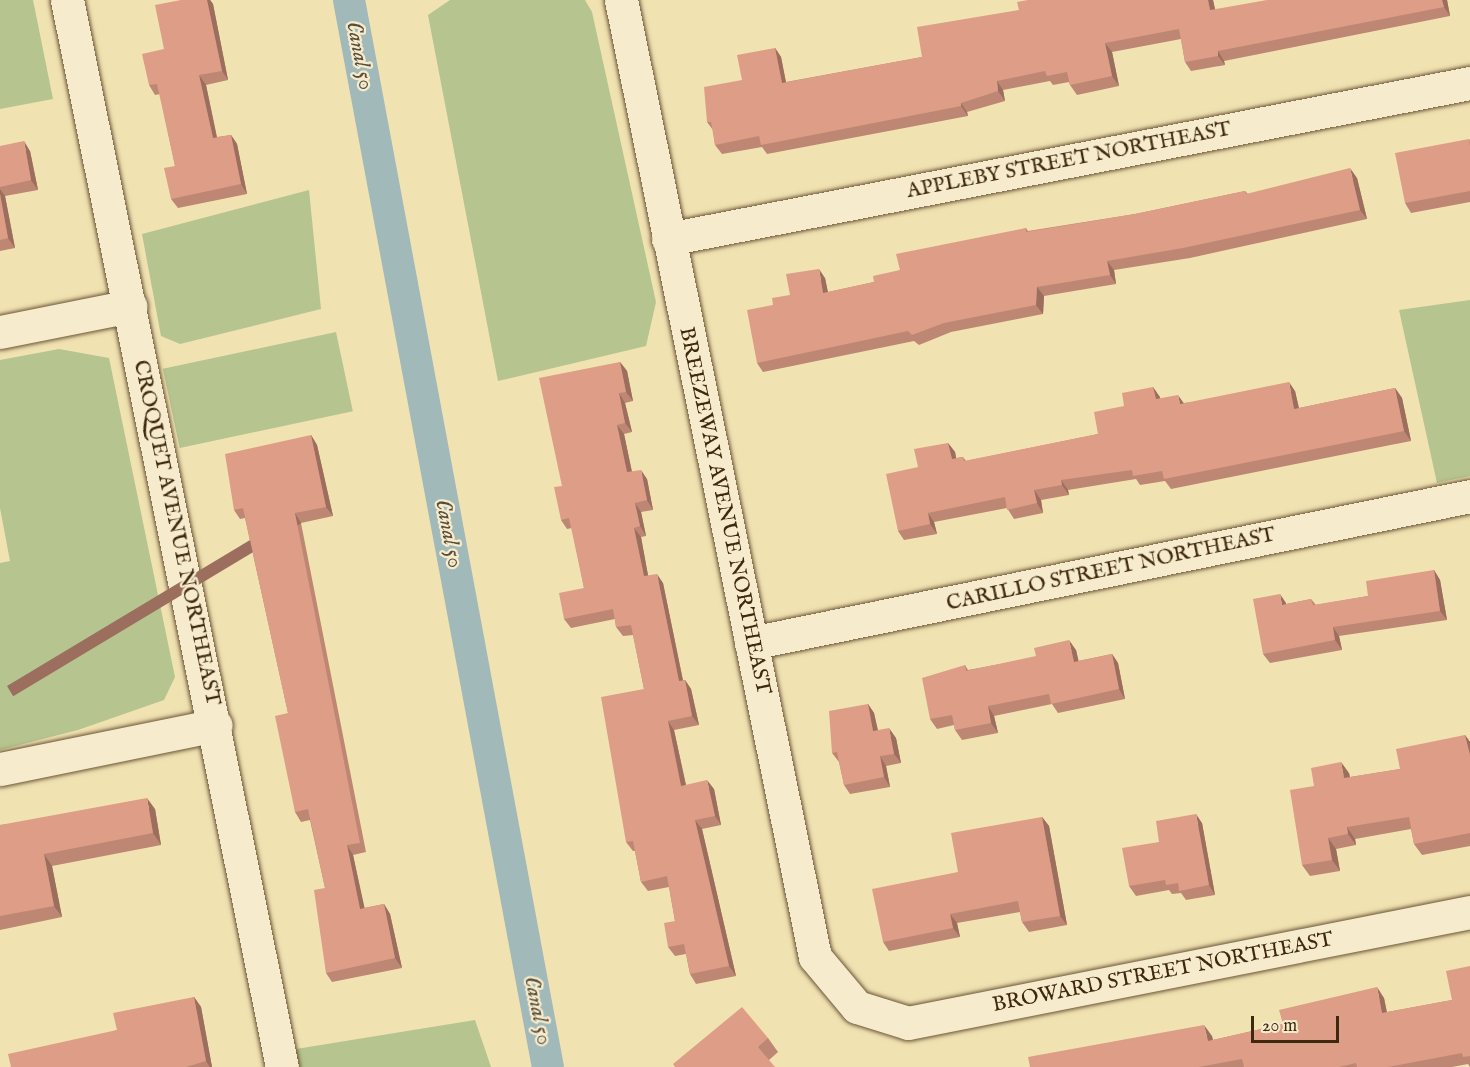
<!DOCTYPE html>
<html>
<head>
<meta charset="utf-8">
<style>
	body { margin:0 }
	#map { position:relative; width:1470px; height:1067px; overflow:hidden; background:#f1e2b2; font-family:"IM FELL English",serif }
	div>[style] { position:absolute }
	.green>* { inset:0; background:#b6c48f; transform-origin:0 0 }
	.canal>* { height:32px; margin:-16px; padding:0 16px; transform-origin:16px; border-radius:16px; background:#a1bab9 }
	.roads { filter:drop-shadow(0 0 2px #6c5636) drop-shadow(0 0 2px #6c5636) }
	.minor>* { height:33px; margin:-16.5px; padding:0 16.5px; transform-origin:16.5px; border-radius:16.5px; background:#f6eccd }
	.wall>* { inset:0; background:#be8773 }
	.shaded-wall>* { inset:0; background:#9b6e5e; transform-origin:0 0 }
	.building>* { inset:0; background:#dd9d86 }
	span { translate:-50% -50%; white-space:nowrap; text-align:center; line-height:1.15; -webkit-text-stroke:4.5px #f6eccd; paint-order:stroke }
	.street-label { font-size:21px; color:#3f280d }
	.water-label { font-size:22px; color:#584c38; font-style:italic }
	.scale { position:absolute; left:1251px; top:1016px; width:88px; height:27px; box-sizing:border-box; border:3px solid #3f280d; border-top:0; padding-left:8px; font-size:18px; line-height:21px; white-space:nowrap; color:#3f280d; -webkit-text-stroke:4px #f6eccd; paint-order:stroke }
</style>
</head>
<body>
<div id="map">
	<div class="green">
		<i style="clip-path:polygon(0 0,33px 0,53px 99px,0 109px)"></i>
		<i style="clip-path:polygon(450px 0,585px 0,592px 12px,656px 302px,646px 346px,498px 381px,428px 15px)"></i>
		<i style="clip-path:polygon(309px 190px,321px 309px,180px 344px,161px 336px,142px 234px)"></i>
		<i style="clip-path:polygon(1470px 300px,1470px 476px,1437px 483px,1399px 310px)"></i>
		<i style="left:336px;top:332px;width:81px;height:177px;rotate:78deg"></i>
		<i style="clip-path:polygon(59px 349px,109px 358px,175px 677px,164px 700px,78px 730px,0 750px,0 563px,10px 561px,0 508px,0 360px)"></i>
		<i style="clip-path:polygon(475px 1020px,491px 1067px,294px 1067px,296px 1049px)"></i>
	</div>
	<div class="canal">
		<i style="left:349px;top:0;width:1085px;rotate:79.44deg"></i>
	</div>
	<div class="roads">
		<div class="minor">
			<i style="left:67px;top:0;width:1088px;rotate:78.61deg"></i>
			<i style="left:621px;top:0;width:976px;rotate:78.54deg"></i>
			<i style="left:815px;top:957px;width:65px;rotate:50deg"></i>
			<i style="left:857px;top:1007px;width:53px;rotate:17.4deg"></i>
			<i style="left:908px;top:1023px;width:573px;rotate:-11.17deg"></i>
			<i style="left:668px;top:239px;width:817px;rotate:-11.01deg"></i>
			<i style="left:0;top:332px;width:133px;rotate:-11.3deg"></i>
			<i style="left:751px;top:643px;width:734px;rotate:-11.55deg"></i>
			<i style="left:0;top:769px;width:220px;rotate:-11.5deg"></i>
		</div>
	</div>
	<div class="wall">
		<i style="clip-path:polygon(181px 0,210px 0,213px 4px,228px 80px,206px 85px,217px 137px,231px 135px,237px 144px,247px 194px,178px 208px,171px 199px,175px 166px,160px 94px,155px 95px,149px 85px,164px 49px)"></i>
		<i style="clip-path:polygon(1028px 0,1213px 0,1215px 9px,1447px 0,1450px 16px,1224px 61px,1225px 65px,1191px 71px,1185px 62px,1181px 39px,1112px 52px,1119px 86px,1077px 95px,1070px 85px,1069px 82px,1053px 85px,1050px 81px,1003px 90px,1005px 101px,967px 112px,968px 116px,767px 154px,762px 147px,722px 154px,715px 145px,713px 130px,707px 122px,742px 80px,775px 48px,781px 57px,786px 82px,922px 57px,1019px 10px)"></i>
		<i style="clip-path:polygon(1469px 139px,1470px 141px,1470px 202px,1411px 213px,1405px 203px)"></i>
		<i style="clip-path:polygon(0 146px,30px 151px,38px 190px,5px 196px,15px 248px,0 251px)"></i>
		<i style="clip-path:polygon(1357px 178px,1367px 219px,1190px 258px,1114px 270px,1116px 284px,1044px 296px,1043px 314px,951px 332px,919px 345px,914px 341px,763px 372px,757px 363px,773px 305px,790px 295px,825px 278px,828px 292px,874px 282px,900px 270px,1026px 228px,1028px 231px,1135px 214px,1245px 191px,1248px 194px)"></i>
		<i style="clip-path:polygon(620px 362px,627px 371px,633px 401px,625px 403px,632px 432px,624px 434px,632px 472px,647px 479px,653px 510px,641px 512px,646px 536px,641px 537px,648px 576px,663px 583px,683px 680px,685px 680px,691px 689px,699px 725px,674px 730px,686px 785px,714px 789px,721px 825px,702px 829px,736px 976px,696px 984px,690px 974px,686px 954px,675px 956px,668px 947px,675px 921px,669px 887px,648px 891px,641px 882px,635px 851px,633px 851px,626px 842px,644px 689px,633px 635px,623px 636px,616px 627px,615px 619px,571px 628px,564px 619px,584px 588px,572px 528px,567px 529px,561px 520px,562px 486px)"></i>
		<i style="clip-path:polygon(1153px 387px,1160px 399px,1184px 403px,1295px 391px,1299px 408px,1395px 388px,1402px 398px,1411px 441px,1171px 489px,1165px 481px,1140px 485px,1136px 479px,1068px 490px,1069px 495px,1041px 500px,1043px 513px,1014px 519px,1007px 508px,934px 522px,937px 534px,904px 540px,898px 531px,918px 467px,948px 443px,955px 452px,956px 458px,963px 457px,966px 461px,1098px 434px,1124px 406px)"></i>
		<i style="clip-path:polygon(311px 435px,317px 445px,333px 516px,301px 523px,366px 852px,353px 855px,364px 908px,384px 904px,390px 914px,402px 968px,332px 982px,326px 973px,325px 888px,310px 820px,301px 822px,295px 812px,288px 713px,245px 518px,240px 519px,234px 510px)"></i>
		<i style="clip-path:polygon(1434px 570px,1440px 580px,1447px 620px,1339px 636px,1342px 650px,1270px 663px,1263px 654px,1286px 603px,1286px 604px,1311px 599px,1316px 605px,1368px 596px)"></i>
		<i style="clip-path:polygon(1076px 650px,1078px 661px,1112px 654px,1118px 663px,1125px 699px,1058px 713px,1052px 704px,994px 716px,998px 733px,962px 740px,955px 730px,954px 725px,937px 729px,930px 719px,965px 665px,968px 670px)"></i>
		<i style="clip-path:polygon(868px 704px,874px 713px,878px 730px,896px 738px,901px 763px,886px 766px,890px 787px,850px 794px,844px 785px,839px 762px,832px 753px)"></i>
		<i style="clip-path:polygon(1465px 735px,1470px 742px,1470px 846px,1422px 855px,1414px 844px,1411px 829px,1355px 839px,1356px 845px,1336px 849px,1340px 871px,1310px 876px,1302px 865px,1314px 786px,1349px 773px,1350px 777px,1400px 769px)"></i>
		<i style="clip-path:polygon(155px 809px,161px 845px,52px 866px,62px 917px,0 930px,0 825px)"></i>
		<i style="clip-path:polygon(1042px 817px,1049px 826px,1067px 925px,1029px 932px,1022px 922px,1020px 912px,957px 923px,960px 937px,889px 951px,883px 942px,958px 872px)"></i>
		<i style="clip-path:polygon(1202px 823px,1215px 895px,1186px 900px,1181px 893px,1172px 894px,1169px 890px,1136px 896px,1129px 886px,1159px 842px)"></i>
		<i style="clip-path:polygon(1470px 966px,1470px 1067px,1468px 1064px,1452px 1067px,1030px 1067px,1212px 1036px,1213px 1040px,1283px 1024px,1384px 998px,1387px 1012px,1452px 1000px)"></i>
		<i style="clip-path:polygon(194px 997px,201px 1007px,212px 1067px,11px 1067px,117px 1030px)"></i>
		<i style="clip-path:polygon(768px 1038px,778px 1052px,769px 1060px,675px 1067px)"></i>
	</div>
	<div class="shaded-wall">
		<i style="clip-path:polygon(207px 0,210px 0,213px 4px,228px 80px,222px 71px)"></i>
		<i style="clip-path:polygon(1208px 0,1213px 0,1217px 19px,1210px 10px)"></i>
		<i style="clip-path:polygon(1442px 0,1447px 0,1450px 16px,1444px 7px)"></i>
		<i style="clip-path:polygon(1105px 43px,1112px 52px,1119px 86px,1112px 76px)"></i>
		<i style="clip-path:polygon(775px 48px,781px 57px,788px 93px,782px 83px)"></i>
		<i style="clip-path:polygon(1218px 51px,1224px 61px,1225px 65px,1218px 56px)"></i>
		<i style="clip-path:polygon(199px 75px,206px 85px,219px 148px,213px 138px)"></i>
		<i style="clip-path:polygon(997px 81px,1003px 90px,1005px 101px,998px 91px)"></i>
		<i style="clip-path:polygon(961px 103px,967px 112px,968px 116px,961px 106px)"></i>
		<i style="clip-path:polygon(231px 135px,237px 144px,247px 194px,241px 184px)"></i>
		<i style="clip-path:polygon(24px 141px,30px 151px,38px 190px,31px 180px)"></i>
		<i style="clip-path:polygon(1350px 168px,1357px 178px,1367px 219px,1360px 210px)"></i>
		<i style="clip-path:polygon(0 189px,5px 196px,15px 248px,8px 238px,0 194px)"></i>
		<i style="clip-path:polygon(1107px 261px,1114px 270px,1116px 284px,1110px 275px)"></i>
		<i style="clip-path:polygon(819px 269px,825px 278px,830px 303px,823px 293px)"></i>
		<i style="clip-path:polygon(1037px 287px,1044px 296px,1043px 314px,1036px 305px)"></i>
		<i style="clip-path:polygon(620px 362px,627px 371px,633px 401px,626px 392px)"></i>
		<i style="clip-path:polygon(1289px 382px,1295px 391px,1301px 418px,1294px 409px)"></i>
		<i style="clip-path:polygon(1153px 387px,1160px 397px,1162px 409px,1156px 399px)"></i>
		<i style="clip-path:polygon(1395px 388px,1402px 398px,1411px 441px,1404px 431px)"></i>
		<i style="clip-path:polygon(619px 393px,625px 403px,632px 432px,625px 423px)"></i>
		<i style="clip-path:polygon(1178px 395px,1185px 405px,1180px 404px)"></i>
		<i style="clip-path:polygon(617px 425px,624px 434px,634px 482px,627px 472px)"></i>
		<i style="clip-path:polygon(311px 435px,317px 445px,333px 516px,326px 507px)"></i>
		<i style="clip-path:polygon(948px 443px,955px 452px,958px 468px,952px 459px)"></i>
		<i style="clip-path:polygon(641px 470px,647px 479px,653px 510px,647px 500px)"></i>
		<i style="clip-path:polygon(1061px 480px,1068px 490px,1069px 495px,1062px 485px)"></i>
		<i style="clip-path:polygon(1034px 490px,1041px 500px,1043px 513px,1037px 503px)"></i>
		<i style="clip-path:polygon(635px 503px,641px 512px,646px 536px,640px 526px)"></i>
		<i style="left:295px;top:513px;width:12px;height:336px;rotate:59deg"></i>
		<i style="clip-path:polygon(928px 513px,934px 522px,937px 534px,930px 524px)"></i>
		<i style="clip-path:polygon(634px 528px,641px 537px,650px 586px,644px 576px)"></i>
		<i style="clip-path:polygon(1434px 570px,1440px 580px,1447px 620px,1440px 611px)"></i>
		<i style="clip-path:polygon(657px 574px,663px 583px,685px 691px,679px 681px)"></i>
		<i style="clip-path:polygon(1280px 594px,1286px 603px,1288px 614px,1282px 605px)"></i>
		<i style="clip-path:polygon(1333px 627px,1339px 636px,1342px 650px,1335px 640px)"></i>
		<i style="clip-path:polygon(1069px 640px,1076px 650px,1081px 671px,1074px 662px)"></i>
		<i style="clip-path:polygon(1112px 654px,1118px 663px,1125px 699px,1119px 689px)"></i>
		<i style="clip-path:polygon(685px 680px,691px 689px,699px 725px,692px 716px)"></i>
		<i style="clip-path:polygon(868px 704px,874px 713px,880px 741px,873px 731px)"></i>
		<i style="clip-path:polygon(988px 706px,994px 716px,998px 733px,991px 723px)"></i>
		<i style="clip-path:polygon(668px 721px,674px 730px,688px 795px,681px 786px)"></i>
		<i style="clip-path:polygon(889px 728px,896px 738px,901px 763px,894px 754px)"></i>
		<i style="clip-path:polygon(1465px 735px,1470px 742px,1470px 756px)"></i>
		<i style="clip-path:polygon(880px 756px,886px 766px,890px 787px,884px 777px)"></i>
		<i style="clip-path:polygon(1341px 762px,1349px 773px,1352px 789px,1344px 778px)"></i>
		<i style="clip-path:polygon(707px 780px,714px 789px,721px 825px,715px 816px)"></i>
		<i style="clip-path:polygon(147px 798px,155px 809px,161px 845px,153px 833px)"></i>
		<i style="clip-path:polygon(1196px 814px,1202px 823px,1215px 895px,1209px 885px)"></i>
		<i style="clip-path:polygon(1042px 817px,1049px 826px,1067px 925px,1060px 916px)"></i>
		<i style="clip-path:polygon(695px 820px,702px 829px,736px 976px,729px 966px)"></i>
		<i style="clip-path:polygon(1347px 827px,1355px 839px,1356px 845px,1348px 834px)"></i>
		<i style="clip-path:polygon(1328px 838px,1336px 849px,1340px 871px,1332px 860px)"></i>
		<i style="clip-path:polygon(347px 845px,353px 855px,367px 919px,360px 909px)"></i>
		<i style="clip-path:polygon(44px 854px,52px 866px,62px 917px,54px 906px)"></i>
		<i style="clip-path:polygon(384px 904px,390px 914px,402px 968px,395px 958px)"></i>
		<i style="clip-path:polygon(950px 914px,957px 923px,960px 937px,953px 928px)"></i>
		<i style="clip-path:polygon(1377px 987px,1384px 998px,1389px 1024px,1382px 1013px)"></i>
		<i style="clip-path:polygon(194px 997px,201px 1007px,212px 1067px,210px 1067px,206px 1061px)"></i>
		<i style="clip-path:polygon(1204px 1025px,1212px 1036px,1215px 1052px,1208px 1041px)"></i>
	</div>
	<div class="building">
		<i style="clip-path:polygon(181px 0,207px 0,222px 71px,199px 75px,213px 138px,231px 135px,241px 184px,171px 199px,164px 168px,175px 166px,157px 84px,149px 85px,142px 54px,164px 49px,155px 5px)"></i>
		<i style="clip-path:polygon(1028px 0,1208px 0,1210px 10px,1267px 0,1442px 0,1444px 7px,1218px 51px,1218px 56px,1185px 62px,1179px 29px,1105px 43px,1112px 76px,1070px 85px,1067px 72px,1047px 76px,1045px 71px,997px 81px,998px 91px,961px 103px,961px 106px,761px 145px,759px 136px,715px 145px,711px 122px,707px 122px,704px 87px,742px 80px,737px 55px,775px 48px,782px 83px,922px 57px,917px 27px,1019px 10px,1017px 2px)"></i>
		<i style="clip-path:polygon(1469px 139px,1470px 146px,1470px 191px,1405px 203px,1395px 153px)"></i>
		<i style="clip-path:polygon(24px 141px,31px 180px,0 187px,0 146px)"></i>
		<i style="clip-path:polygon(1350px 168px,1360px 210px,1183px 248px,1107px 261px,1110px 275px,1037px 287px,1036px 305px,944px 323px,912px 335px,908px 331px,757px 363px,747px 310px,773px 305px,772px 298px,790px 295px,786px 274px,819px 269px,823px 293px,874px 282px,873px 276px,900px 270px,896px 254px,1026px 228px,1026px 232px,1135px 214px,1245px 191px,1246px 194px)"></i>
		<i style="clip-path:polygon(0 194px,8px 238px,0 240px)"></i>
		<i style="clip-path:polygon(620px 362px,626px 392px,619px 393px,625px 423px,617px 425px,627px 472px,641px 470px,647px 500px,635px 503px,640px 526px,634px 528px,644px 576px,657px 574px,679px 681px,685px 680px,692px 716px,668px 721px,681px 786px,707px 780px,715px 816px,695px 820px,729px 966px,690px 974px,684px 944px,668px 947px,664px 923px,675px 921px,667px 876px,641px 882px,633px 841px,626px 842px,601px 697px,644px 689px,631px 625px,616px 627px,613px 609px,564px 619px,559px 593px,584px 588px,569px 518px,561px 520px,554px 487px,562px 486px,539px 378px)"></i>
		<i style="clip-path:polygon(1289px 382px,1294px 409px,1395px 388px,1404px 431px,1164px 479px,1162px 471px,1133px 476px,1132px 470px,1061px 480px,1062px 485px,1034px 490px,1037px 503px,1007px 510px,1005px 497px,928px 513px,930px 524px,898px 531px,886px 474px,918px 467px,914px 449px,948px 443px,952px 459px,963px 457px,964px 461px,1098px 434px,1094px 412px,1124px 406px,1122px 393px,1153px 387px,1156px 399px,1178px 395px,1180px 404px)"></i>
		<i style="clip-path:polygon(311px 435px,326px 507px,295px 513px,360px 843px,347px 845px,360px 909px,384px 904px,395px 958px,326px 973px,314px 890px,325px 888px,308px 809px,295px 812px,275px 716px,288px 713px,243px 508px,234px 510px,225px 454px)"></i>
		<i style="clip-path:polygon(1434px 570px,1440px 611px,1333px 627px,1335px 640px,1263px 654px,1253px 599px,1280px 594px,1282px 605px,1311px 599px,1313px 605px,1368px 596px,1366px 581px)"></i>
		<i style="clip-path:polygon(1069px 640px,1074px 662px,1112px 654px,1119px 689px,1051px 704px,1049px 694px,988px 706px,991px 723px,955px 730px,952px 715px,930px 719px,922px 678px,965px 665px,966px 671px,1036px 656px,1034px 648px)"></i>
		<i style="clip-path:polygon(868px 704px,873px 731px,889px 728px,894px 754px,880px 756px,884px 777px,844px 785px,837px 752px,832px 753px,829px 711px)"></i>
		<i style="clip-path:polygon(1465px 735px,1470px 755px,1470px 833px,1414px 844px,1409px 817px,1347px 827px,1348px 834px,1328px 838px,1332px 860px,1302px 865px,1290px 790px,1314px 786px,1311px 768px,1341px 762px,1344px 778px,1400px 769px,1396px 749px)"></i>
		<i style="clip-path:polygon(147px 798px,153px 833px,44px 854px,54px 906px,0 916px,0 825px)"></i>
		<i style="clip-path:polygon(1196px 814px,1209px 885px,1179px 891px,1178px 883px,1166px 885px,1165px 880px,1129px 886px,1122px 848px,1159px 842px,1156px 821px)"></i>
		<i style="clip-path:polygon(1042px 817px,1060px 916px,1022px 922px,1018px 901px,950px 914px,953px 928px,883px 942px,872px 889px,958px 872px,951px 833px)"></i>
		<i style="clip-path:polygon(1470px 966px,1470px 1056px,1463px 1057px,1462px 1053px,1388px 1067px,1357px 1067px,1356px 1063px,1339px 1067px,1244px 1067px,1242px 1059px,1199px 1067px,1030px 1067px,1028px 1057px,1204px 1025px,1208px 1041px,1283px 1024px,1279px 1010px,1377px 987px,1382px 1013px,1452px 1000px,1446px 971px)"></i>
		<i style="clip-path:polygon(194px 997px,206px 1061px,186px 1067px,11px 1067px,8px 1054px,117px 1030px,113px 1013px)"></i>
		<i style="clip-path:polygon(742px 1007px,768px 1038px,758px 1047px,775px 1067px,675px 1067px,673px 1064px)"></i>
	</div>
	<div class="street-label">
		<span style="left:1069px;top:161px;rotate:-11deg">APPLEBY STREET NORTHEAST</span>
		<span style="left:724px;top:511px;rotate:78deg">BREEZEWAY AVENUE NORTHEAST</span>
		<span style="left:176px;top:533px;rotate:78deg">CROQUET AVENUE NORTHEAST</span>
		<span style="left:1111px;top:570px;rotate:-12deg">CARILLO STREET NORTHEAST</span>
		<span style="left:1163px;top:973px;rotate:-11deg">BROWARD STREET NORTHEAST</span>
	</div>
	<div class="water-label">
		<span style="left:359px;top:56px;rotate:79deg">Canal 50</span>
		<span style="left:448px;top:534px;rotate:79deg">Canal 50</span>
		<span style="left:537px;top:1011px;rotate:79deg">Canal 50</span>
	</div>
	<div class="scale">20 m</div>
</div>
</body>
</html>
